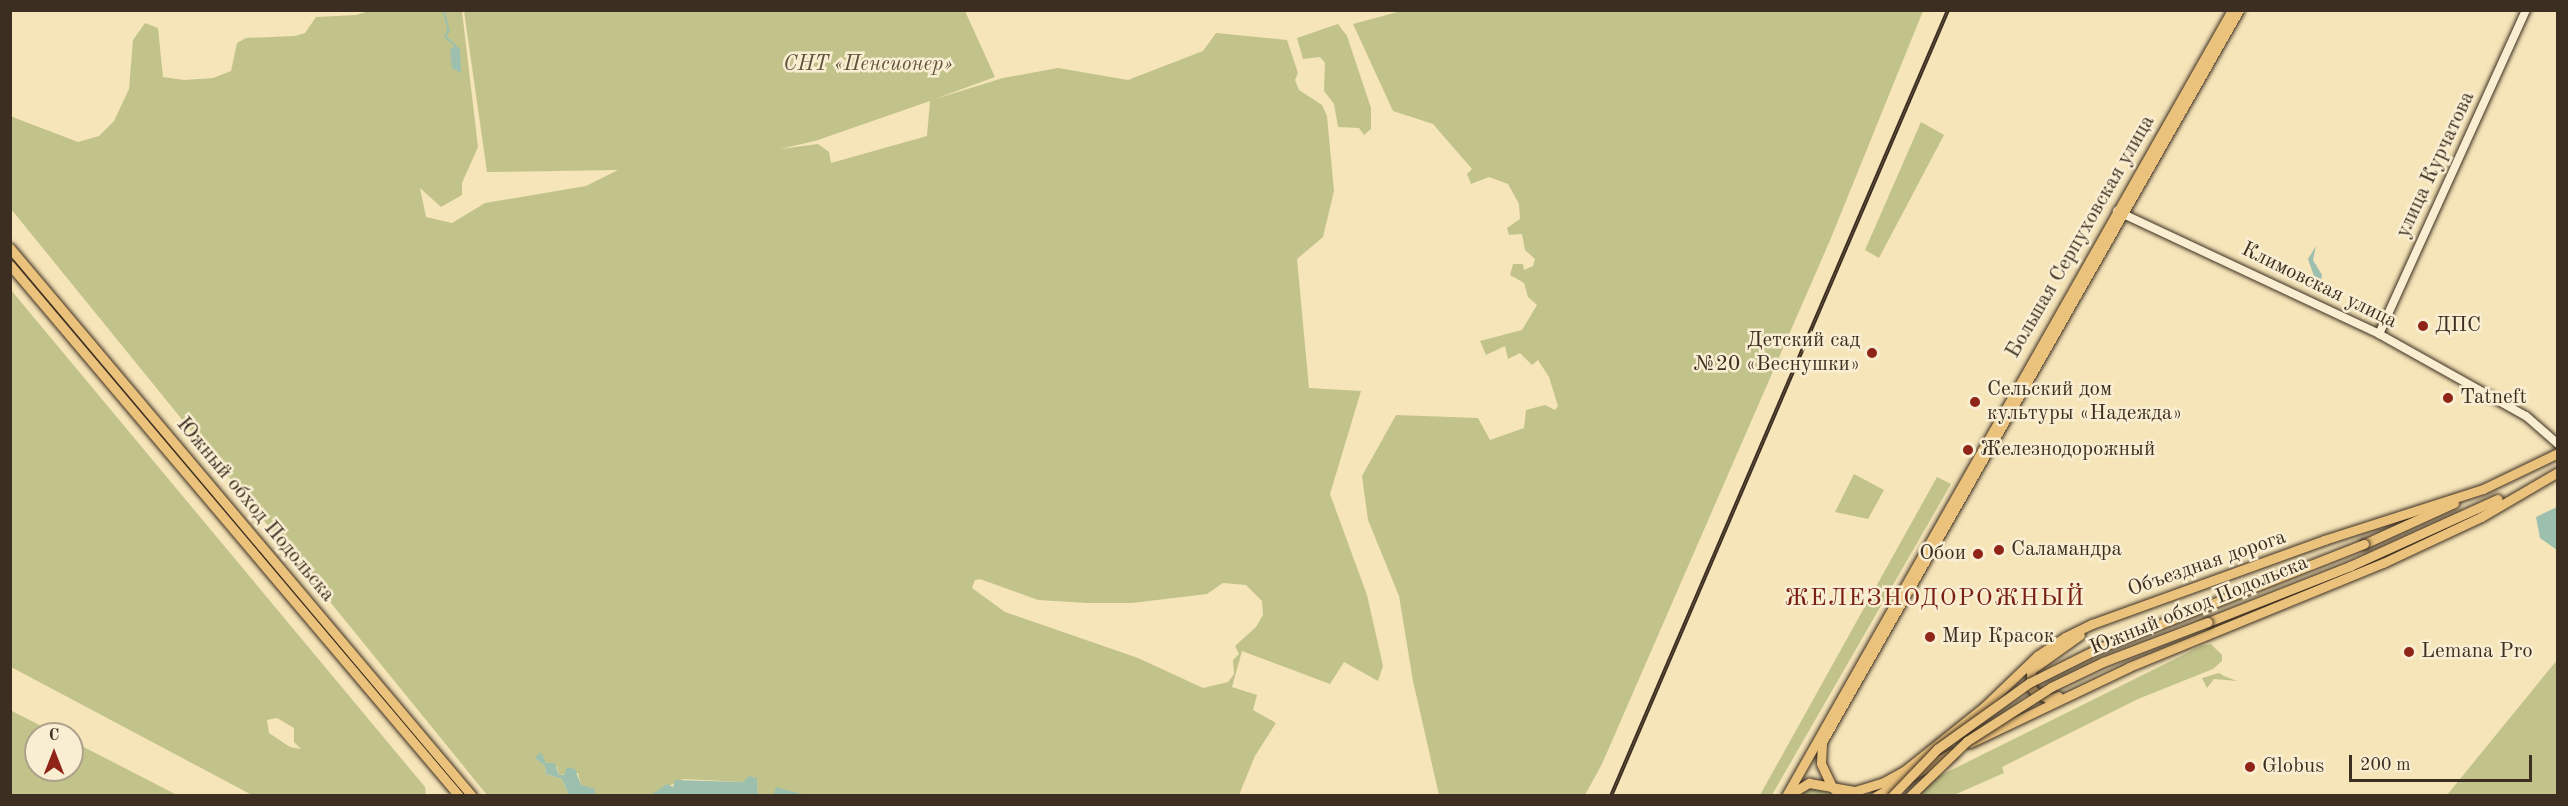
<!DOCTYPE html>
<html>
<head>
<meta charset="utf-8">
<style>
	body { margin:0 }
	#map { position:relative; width:2568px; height:806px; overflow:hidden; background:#f6e5b9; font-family:"Old Standard TT",serif }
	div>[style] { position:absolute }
	.green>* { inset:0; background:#c2c38b }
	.water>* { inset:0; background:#9dbfad }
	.stream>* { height:1.5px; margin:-0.75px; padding:0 0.75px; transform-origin:0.75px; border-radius:0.75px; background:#9dbfad }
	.roads { filter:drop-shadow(0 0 2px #3c2e20) drop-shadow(0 0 2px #3c2e20) }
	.secondary>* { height:8px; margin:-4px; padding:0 4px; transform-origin:4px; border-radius:4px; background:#f9eed2 }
	.primary>* { height:9px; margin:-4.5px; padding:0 4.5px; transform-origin:4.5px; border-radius:4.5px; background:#ebc27c }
	.rail>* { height:4px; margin-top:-2px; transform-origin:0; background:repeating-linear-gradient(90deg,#f9eed2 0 4.5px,#3c2e20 0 9px); box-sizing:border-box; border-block:2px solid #3c2e20 }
	.bridges { filter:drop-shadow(0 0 2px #3c2e20) drop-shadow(0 0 2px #3c2e20) }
	.primary-bridge>* { height:9px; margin:-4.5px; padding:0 4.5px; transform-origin:4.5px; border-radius:4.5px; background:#ebc27c }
	.dots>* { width:16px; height:16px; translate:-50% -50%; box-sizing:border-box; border:3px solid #f9eed2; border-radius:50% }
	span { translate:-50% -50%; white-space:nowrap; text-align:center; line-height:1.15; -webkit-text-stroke:5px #f9eed2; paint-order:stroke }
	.park-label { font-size:21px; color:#5e533b; font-style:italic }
	.street-label { font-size:21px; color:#3c2e20 }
	.poi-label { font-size:21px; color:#3c2e20 }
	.left { translate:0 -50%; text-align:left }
	.right { translate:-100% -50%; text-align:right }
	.quarter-label { font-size:24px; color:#7a1f14; letter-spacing:1.5px }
	.frame { position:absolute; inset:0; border:12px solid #3c2e20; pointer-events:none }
	.north { position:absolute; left:24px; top:722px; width:60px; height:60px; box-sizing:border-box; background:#f9eed2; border:2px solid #ada18b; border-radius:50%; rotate:0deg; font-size:16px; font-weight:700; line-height:24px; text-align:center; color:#3c2e20 }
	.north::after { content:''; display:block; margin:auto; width:21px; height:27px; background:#8f2418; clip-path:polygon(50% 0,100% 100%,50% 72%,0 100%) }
	.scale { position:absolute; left:2349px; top:755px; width:183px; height:27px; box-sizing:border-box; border:3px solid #3c2e20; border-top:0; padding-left:8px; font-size:18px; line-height:21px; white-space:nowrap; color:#3c2e20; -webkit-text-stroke:4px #f9eed2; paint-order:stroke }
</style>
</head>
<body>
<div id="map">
	<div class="green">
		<i style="clip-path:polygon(evenodd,373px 10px,462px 11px,478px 147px,462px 183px,462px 195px,441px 207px,420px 188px,426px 217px,452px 223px,485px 203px,586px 186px,618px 170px,487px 172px,464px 11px,965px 11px,995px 77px,935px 99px,1003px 78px,1058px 68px,1128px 80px,1203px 51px,1216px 33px,1287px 40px,1298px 73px,1295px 80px,1299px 90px,1322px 105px,1327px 116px,1334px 191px,1323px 237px,1297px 259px,1309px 388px,1361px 391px,1330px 494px,1367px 595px,1383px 666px,1378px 681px,1344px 662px,1330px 684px,1242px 651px,1232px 687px,1257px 695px,1253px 710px,1276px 723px,1255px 756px,1239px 795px,758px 796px,757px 779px,743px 782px,683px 779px,651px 795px,595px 795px,581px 786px,578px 773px,559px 775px,557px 767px,535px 758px,545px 766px,546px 774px,562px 779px,569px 795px,487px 795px,11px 209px,10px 116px,78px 142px,99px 136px,114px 121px,129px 89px,133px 40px,145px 23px,158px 28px,163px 77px,184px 80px,213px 78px,231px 71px,237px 43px,246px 38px,295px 36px,305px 33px,316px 17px,356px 15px,373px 10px,930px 101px,927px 136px,831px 163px,829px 152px,818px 144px,780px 149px,815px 141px,930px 101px,373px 10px,980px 579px,1038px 600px,1087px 603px,1132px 603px,1207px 594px,1223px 583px,1246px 585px,1262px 601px,1263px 615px,1256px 627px,1235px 646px,1239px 654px,1233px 660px,1234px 674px,1228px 682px,1203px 688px,1138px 658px,1005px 612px,972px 588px,975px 580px,980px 579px)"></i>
		<i style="clip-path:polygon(1405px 10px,1923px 11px,1831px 238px,1602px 764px,1585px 795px,1439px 795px,1413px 681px,1399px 596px,1368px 520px,1362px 476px,1396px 415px,1478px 418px,1490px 440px,1524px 428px,1526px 410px,1545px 405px,1555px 410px,1558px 406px,1549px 377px,1538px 360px,1532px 365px,1520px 353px,1508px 359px,1505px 346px,1486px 355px,1480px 341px,1522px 330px,1537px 305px,1528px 297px,1524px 283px,1510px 275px,1513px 264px,1523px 264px,1524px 270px,1533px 266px,1535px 259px,1525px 250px,1522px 234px,1509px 235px,1507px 228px,1520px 219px,1519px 204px,1508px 184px,1489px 177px,1471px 184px,1467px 174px,1472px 169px,1433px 124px,1393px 111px,1353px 24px)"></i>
		<i style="clip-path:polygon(1338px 24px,1347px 36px,1371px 108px,1371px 129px,1364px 135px,1359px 128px,1338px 127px,1334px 104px,1324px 91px,1325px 63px,1320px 57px,1303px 59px,1297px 38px)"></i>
		<i style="clip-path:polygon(1921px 122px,1944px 135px,1879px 258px,1865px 250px)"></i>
		<i style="clip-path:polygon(evenodd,11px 290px,425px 787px,426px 795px,252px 795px,11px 667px,11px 290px,277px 718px,294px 728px,294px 742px,301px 749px,290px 747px,269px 733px,267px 720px,277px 718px)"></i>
		<i style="clip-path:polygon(1854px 474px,1884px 490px,1868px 519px,1835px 512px)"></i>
		<i style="clip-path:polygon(1937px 477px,1951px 484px,1772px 795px,1760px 795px)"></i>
		<i style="clip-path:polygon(2211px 644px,2222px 655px,2222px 661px,2213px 669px,2138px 699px,2002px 767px,2004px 773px,1954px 795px,1899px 796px,2201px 646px)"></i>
		<i style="clip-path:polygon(2557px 660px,2557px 795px,2447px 795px)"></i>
		<i style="clip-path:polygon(2219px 673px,2224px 676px,2237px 681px,2214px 679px,2207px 688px,2202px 678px)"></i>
		<i style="clip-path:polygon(10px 710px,57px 734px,36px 734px,36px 770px,72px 770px,72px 741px,177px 795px,11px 795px)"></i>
		<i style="clip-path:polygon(1815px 787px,1835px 796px,1793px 796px,1805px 788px)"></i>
	</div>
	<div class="water">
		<i style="clip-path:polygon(455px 45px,460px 49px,461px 73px,452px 68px,450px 50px)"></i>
		<i style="clip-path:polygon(2316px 246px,2313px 260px,2322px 275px,2321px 280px,2314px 276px,2308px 259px)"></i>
		<i style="clip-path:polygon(2557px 507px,2557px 550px,2540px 538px,2536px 517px)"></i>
		<i style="clip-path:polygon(541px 752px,546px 763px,555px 763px,559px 775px,564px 775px,567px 767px,575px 769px,581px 785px,595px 789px,595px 795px,569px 795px,562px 779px,546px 774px,545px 766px,535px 758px)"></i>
		<i style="clip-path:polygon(749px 776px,757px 778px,758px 795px,651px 795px,667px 784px,673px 787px,675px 780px,743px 782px)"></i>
		<i style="clip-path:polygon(776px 787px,798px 793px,805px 795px,774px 795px)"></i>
	</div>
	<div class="stream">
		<i style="left:444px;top:10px;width:21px;rotate:76deg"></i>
		<i style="left:449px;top:30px;width:8px;rotate:113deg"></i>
		<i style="left:446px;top:37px;width:12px;rotate:42deg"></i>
	</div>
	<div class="roads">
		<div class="secondary">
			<i style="left:2117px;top:211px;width:289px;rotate:25.1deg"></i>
			<i style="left:2379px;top:334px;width:168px;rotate:29.2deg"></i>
			<i style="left:2526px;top:416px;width:43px;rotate:41.2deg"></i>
			<i style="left:2379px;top:334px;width:356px;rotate:-65.6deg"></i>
		</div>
		<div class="primary">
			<i style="left:10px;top:248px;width:717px;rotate:49.87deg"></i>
			<i style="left:10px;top:265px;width:695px;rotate:49.78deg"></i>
			<i style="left:2364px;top:544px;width:99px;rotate:-24.5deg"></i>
			<i style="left:2208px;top:622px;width:153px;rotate:-21.5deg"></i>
			<i style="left:2350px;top:566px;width:162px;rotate:-24.4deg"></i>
			<i style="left:2058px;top:696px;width:9px;rotate:162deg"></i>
			<i style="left:2049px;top:699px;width:16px;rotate:-153deg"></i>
			<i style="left:2035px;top:692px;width:6px;rotate:-129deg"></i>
			<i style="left:2031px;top:687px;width:17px;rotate:-90deg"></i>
			<i style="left:2031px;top:670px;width:60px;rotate:-35.5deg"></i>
			<i style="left:1970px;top:743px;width:176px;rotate:-25.5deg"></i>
			<i style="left:2129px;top:667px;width:274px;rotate:-22.3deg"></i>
			<i style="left:2383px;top:563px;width:108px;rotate:-25.1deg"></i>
			<i style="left:2481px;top:517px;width:89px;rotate:-30.3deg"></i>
			<i style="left:1786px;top:796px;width:904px;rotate:-60.43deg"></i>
			<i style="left:1787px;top:796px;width:26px;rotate:-31deg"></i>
			<i style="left:1809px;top:783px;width:47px;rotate:9.9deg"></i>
			<i style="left:1855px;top:791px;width:28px;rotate:-17deg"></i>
			<i style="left:1882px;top:783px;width:25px;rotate:-29deg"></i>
			<i style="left:1904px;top:771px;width:102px;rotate:-38.7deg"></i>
			<i style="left:1984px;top:707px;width:74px;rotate:-43.9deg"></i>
			<i style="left:2037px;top:656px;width:34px;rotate:-34deg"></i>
			<i style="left:2065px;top:637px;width:30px;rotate:-26deg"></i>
			<i style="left:2092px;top:624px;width:247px;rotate:-19.9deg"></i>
			<i style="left:2324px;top:540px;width:167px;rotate:-17.8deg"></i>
			<i style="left:2483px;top:489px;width:83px;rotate:-25.6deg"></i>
			<i style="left:1841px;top:796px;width:13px;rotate:-135deg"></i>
			<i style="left:1832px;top:787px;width:26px;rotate:-115deg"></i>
			<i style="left:1821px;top:763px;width:21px;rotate:-87deg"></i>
			<i style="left:1822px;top:742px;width:842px;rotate:-60.33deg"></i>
			<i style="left:1876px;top:796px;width:87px;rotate:-29.5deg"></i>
		</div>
	</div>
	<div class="rail">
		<i style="left:1611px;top:796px;width:855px;rotate:-66.79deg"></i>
	</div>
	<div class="bridges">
		<div class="primary-bridge">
			<i style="left:1892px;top:796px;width:65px;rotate:-46.2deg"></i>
			<i style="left:1937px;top:749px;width:113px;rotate:-35.7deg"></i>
			<i style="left:2029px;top:683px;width:76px;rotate:-26.6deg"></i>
			<i style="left:2097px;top:649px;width:287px;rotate:-21.5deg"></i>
			<i style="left:1910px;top:796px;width:79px;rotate:-44deg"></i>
			<i style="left:1967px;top:741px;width:100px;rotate:-32.7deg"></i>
			<i style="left:2051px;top:687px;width:58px;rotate:-25.7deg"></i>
			<i style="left:2103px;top:662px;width:112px;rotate:-20.9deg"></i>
		</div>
	</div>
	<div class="dots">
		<i style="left:2423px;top:326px;background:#8f2418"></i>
		<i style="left:1872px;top:353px;background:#8f2418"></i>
		<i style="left:2448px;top:398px;background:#8f2418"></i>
		<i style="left:1975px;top:402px;background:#8f2418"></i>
		<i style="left:1968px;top:450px;background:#8f2418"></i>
		<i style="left:1999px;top:550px;background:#8f2418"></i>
		<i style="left:1978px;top:554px;background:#8f2418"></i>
		<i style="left:1930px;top:637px;background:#8f2418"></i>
		<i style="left:2409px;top:652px;background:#8f2418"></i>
		<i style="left:2250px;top:767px;background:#8f2418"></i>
	</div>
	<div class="park-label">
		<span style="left:868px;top:65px">СНТ «Пенсионер»</span>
	</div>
	<div class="street-label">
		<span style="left:2436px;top:165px;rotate:-65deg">улица Курчатова</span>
		<span style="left:2081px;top:237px;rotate:-60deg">Большая Серпуховская улица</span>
		<span style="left:2319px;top:286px;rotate:26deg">Климовская улица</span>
		<span style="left:255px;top:510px;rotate:50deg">Южный обход Подольска</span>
		<span style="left:2207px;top:564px;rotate:-19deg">Объездная дорога</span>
		<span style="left:2199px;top:606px;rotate:-22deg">Южный обход Подольска</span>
	</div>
	<div class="poi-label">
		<span class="left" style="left:2435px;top:326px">ДПС</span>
		<span class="right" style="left:1860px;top:353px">Детский сад<br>№20 «Веснушки»</span>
		<span class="left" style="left:1987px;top:402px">Сельский дом<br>культуры «Надежда»</span>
		<span class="left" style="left:2460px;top:398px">Tatneft</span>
		<span class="left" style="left:1980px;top:450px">Железнодорожный</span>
		<span class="left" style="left:2011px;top:550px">Саламандра</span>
		<span class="right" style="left:1966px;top:554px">Обои</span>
		<span class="left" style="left:1942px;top:637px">Мир Красок</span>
		<span class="left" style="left:2421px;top:652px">Lemana Pro</span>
		<span class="left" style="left:2262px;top:767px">Globus</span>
	</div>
	<div class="quarter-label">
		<span style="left:1935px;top:600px">ЖЕЛЕЗНОДОРОЖНЫЙ</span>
	</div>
	<div class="frame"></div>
	<div class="north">С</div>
	<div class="scale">200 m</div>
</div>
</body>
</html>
